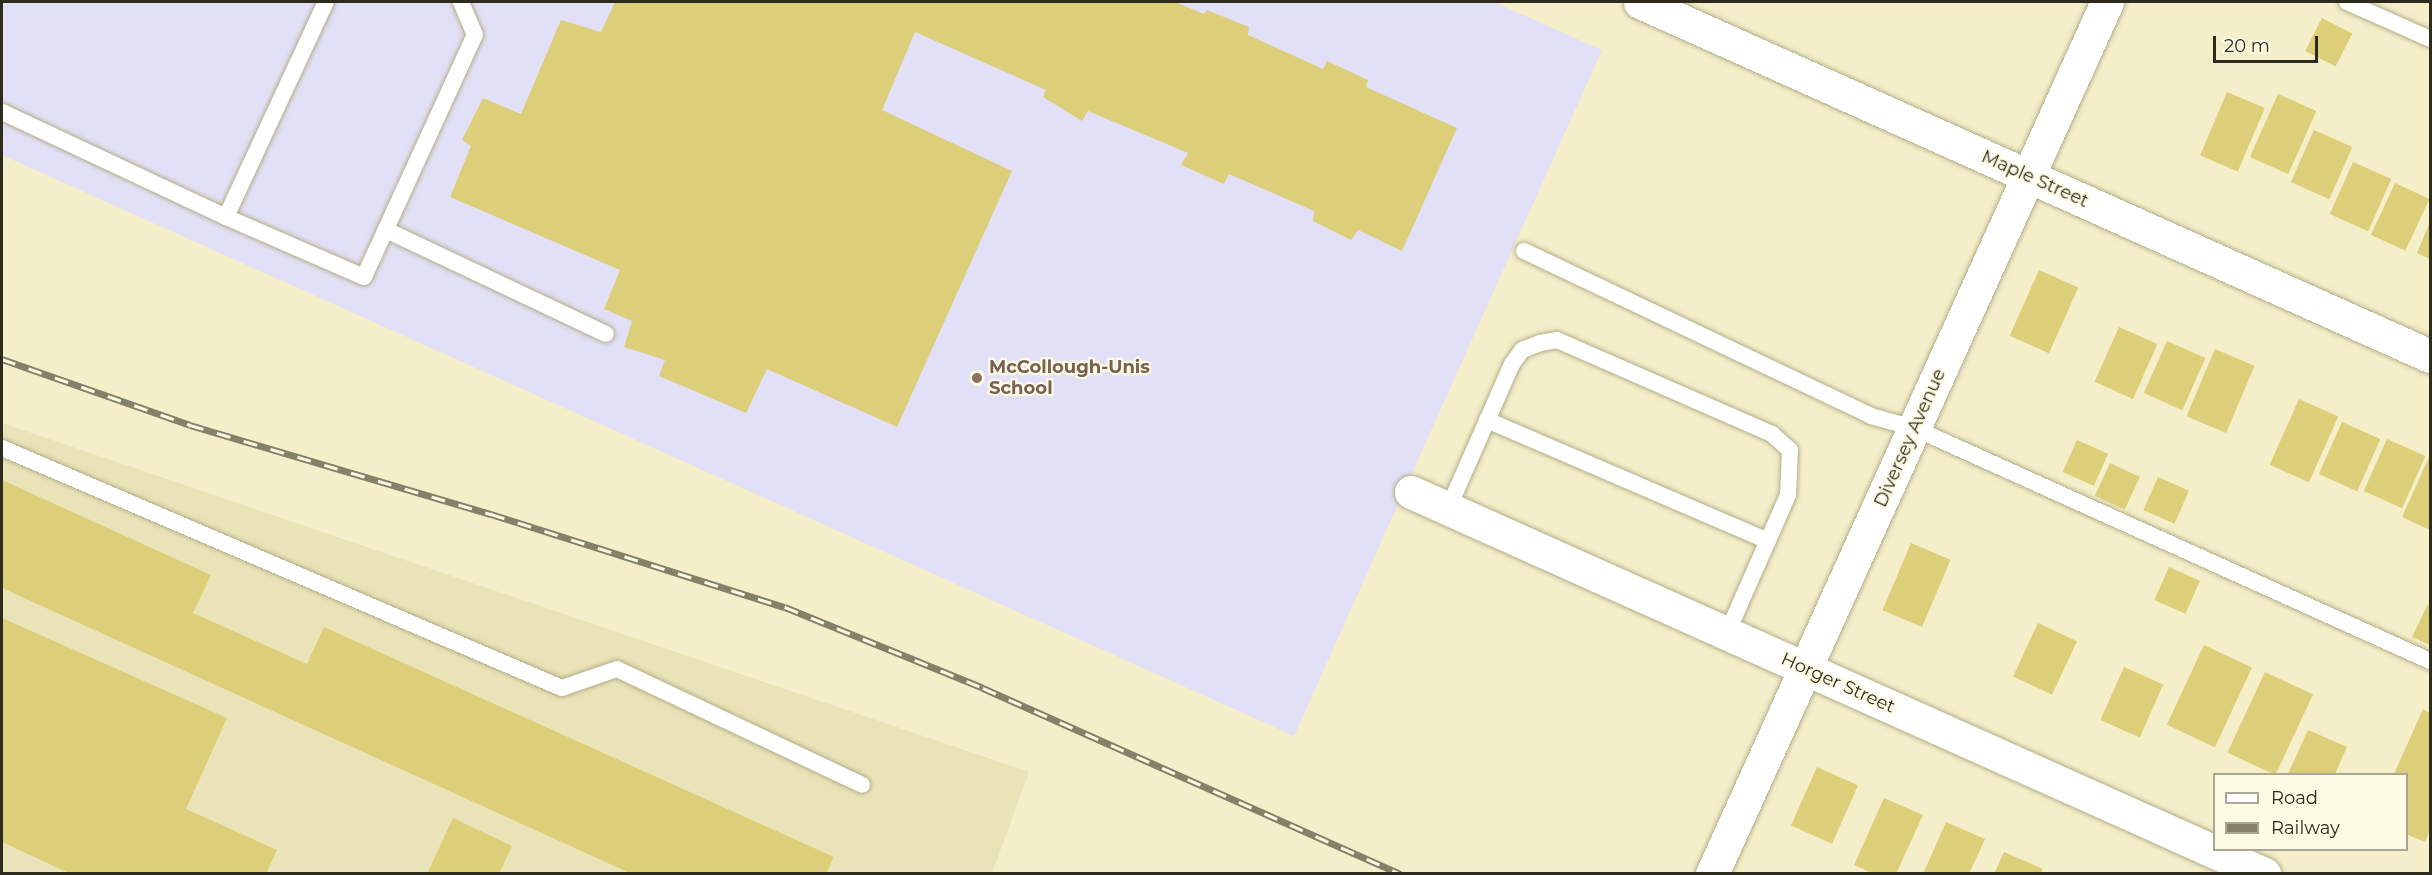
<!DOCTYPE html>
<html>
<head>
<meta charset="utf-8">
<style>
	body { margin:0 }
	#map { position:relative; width:2432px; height:875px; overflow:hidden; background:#f4eec9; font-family:Montserrat,sans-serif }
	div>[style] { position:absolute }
	.built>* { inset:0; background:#eae3b7 }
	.education>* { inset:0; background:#e2e0f6 }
	.building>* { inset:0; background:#ddce7a; transform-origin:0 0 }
	.roads { filter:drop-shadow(0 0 2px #b3ae8b) drop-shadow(0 0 2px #b3ae8b) }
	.service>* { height:16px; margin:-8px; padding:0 8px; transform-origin:8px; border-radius:8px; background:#fff }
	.minor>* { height:33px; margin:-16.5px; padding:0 16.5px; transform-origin:16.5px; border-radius:16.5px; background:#fff }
	.rail>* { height:7px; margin-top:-3.5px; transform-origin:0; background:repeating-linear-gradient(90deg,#fefbe4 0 14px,#858169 0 28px); box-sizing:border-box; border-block:2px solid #858169 }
	.dots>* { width:16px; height:16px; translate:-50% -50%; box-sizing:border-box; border:3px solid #fefbe4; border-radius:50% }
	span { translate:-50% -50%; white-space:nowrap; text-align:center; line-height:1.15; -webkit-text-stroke:4.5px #fefbe4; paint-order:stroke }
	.street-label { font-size:18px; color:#2d2b1d }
	.education-label { font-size:18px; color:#785e54; font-weight:700 }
	.left { translate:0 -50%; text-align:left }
	.frame { position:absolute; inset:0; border:3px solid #2d2b1d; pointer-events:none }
	.legend { position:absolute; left:2213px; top:773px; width:195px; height:78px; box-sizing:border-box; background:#fefbe4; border:2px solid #aaa894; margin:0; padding:8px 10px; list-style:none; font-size:18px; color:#2d2b1d }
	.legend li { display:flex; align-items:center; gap:12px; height:30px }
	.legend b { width:30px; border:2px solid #aaa894 }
	.scale { position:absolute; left:2213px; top:36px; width:105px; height:27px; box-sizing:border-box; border:3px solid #2d2b1d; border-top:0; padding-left:8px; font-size:18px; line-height:21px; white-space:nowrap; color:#2d2b1d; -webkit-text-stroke:4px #fefbe4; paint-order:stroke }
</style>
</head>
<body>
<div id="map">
	<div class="built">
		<i style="clip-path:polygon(2px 423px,1029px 772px,992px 873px,2px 874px)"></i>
	</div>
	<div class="education">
		<i style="clip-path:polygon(2px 2px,1494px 2px,1602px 50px,1294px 736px,2px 155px)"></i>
	</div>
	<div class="building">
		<i style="clip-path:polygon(615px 2px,1175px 2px,1204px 14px,1207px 10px,1249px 27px,1248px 35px,1323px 69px,1327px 61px,1368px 80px,1366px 87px,1457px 128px,1402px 251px,1358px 230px,1351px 240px,1313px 221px,1314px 211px,1229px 174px,1224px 184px,1181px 165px,1188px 153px,1088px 111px,1082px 121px,1043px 97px,1046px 90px,915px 32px,882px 110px,1012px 171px,897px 427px,767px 369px,746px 413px,659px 376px,665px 360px,624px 347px,632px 321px,604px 309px,620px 270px,450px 197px,471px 146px,462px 140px,483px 98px,521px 114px,561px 20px,601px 32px)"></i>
		<i style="left:2322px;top:18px;width:34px;height:37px;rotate:27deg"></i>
		<i style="left:2227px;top:92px;width:41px;height:69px;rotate:23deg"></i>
		<i style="left:2278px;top:94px;width:42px;height:69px;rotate:24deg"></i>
		<i style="left:2314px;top:130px;width:42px;height:57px;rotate:24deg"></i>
		<i style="left:2353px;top:162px;width:42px;height:57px;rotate:24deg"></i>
		<i style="left:2395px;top:183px;width:38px;height:57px;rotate:25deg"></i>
		<i style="clip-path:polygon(2430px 222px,2430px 259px,2417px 253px)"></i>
		<i style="left:2039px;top:270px;width:43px;height:72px;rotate:24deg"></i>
		<i style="left:2119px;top:327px;width:42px;height:60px;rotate:24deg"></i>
		<i style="left:2167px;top:341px;width:42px;height:57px;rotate:24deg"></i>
		<i style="left:2215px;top:349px;width:43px;height:73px;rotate:23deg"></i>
		<i style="left:2299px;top:399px;width:43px;height:72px;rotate:24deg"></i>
		<i style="left:2342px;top:422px;width:42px;height:57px;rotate:24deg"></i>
		<i style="left:2387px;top:439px;width:42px;height:57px;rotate:24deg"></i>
		<i style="left:2077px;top:440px;width:34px;height:35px;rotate:24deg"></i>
		<i style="clip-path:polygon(2430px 455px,2430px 530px,2402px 517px)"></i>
		<i style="left:2110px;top:463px;width:33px;height:36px;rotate:25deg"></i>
		<i style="left:2158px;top:477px;width:34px;height:36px;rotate:24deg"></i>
		<i style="clip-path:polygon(2px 480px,211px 575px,193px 613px,307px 664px,324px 627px,834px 857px,826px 874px,632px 874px,2px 588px)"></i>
		<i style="left:1911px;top:543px;width:43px;height:73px;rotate:23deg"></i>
		<i style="left:2169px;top:567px;width:34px;height:36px;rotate:24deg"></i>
		<i style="clip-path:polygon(2428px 604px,2430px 606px,2430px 645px,2412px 637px)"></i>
		<i style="clip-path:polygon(2px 618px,227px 718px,186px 809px,277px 850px,266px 874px,71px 874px,2px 842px)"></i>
		<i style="left:2038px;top:623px;width:43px;height:59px;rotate:25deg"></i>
		<i style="left:2204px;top:645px;width:53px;height:88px;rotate:25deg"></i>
		<i style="left:2124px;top:667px;width:43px;height:58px;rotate:24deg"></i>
		<i style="left:2265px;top:672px;width:53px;height:89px;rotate:25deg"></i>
		<i style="clip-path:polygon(2423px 709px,2430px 713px,2430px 830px,2425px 842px,2406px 834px,2406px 774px,2394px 774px)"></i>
		<i style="clip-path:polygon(2308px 730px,2347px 747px,2335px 774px,2288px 774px)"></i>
		<i style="left:1817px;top:767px;width:45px;height:64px;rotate:24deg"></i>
		<i style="clip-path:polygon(1884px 798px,1923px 815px,1896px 874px,1874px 874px,1854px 865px)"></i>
		<i style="clip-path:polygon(453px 818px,512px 846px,499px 874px,427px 874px)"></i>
		<i style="clip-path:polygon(1946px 822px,1985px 839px,1969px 874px,1923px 874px)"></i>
		<i style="clip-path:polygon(2004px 852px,2043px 869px,2040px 874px,1994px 874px)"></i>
	</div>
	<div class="roads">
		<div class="service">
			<i style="left:2347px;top:2px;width:91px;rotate:24deg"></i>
			<i style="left:2px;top:112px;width:247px;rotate:25.1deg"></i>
			<i style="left:226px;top:217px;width:237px;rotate:-65.1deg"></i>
			<i style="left:226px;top:217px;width:150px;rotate:23.5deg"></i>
			<i style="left:364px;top:277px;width:266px;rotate:-65.4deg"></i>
			<i style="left:475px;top:35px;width:36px;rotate:-113deg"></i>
			<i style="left:386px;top:230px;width:243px;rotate:25.3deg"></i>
			<i style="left:1524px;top:251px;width:384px;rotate:25.4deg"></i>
			<i style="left:1871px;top:416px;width:45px;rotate:15.6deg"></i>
			<i style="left:1914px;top:428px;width:566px;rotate:24.3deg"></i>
			<i style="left:1487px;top:420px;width:306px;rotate:23.3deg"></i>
			<i style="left:2px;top:448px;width:609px;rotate:23.2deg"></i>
			<i style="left:562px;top:688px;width:58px;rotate:-19.1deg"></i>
			<i style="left:617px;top:669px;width:271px;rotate:25.3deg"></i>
			<i style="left:1448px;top:509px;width:158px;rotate:-66.2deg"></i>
			<i style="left:1512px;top:364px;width:17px;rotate:-54deg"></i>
			<i style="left:1522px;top:350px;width:19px;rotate:-21deg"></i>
			<i style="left:1540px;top:343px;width:17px;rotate:-10deg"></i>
			<i style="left:1557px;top:340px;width:235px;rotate:23.6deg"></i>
			<i style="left:1772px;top:434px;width:24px;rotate:42deg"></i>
			<i style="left:1790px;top:450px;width:45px;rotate:92.5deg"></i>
			<i style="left:1788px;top:495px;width:151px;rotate:113.8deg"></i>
		</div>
		<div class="minor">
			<i style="left:1640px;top:2px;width:866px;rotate:24.14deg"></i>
			<i style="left:1411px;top:492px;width:935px;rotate:24.12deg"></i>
			<i style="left:1712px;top:874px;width:957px;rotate:-65.63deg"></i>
		</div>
	</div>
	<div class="rail">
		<i style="left:2px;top:359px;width:199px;rotate:19.3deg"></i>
		<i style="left:190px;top:425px;width:314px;rotate:16.5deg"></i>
		<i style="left:491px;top:514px;width:308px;rotate:17.6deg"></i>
		<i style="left:785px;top:607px;width:214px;rotate:22.2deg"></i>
		<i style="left:983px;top:688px;width:457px;rotate:24deg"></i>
	</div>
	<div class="dots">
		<i style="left:977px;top:378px;background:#8d6e63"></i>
	</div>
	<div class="street-label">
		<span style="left:2035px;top:179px;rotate:24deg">Maple Street</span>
		<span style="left:1910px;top:438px;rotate:-66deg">Diversey Avenue</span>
		<span style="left:1838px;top:683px;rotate:24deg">Horger Street</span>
	</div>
	<div class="education-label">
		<span class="left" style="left:989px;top:378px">McCollough-Unis<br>School</span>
	</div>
	<div class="frame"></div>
	<ul class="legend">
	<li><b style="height:8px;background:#fff"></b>Road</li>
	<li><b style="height:8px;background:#858169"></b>Railway</li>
	</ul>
	<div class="scale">20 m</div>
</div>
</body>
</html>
